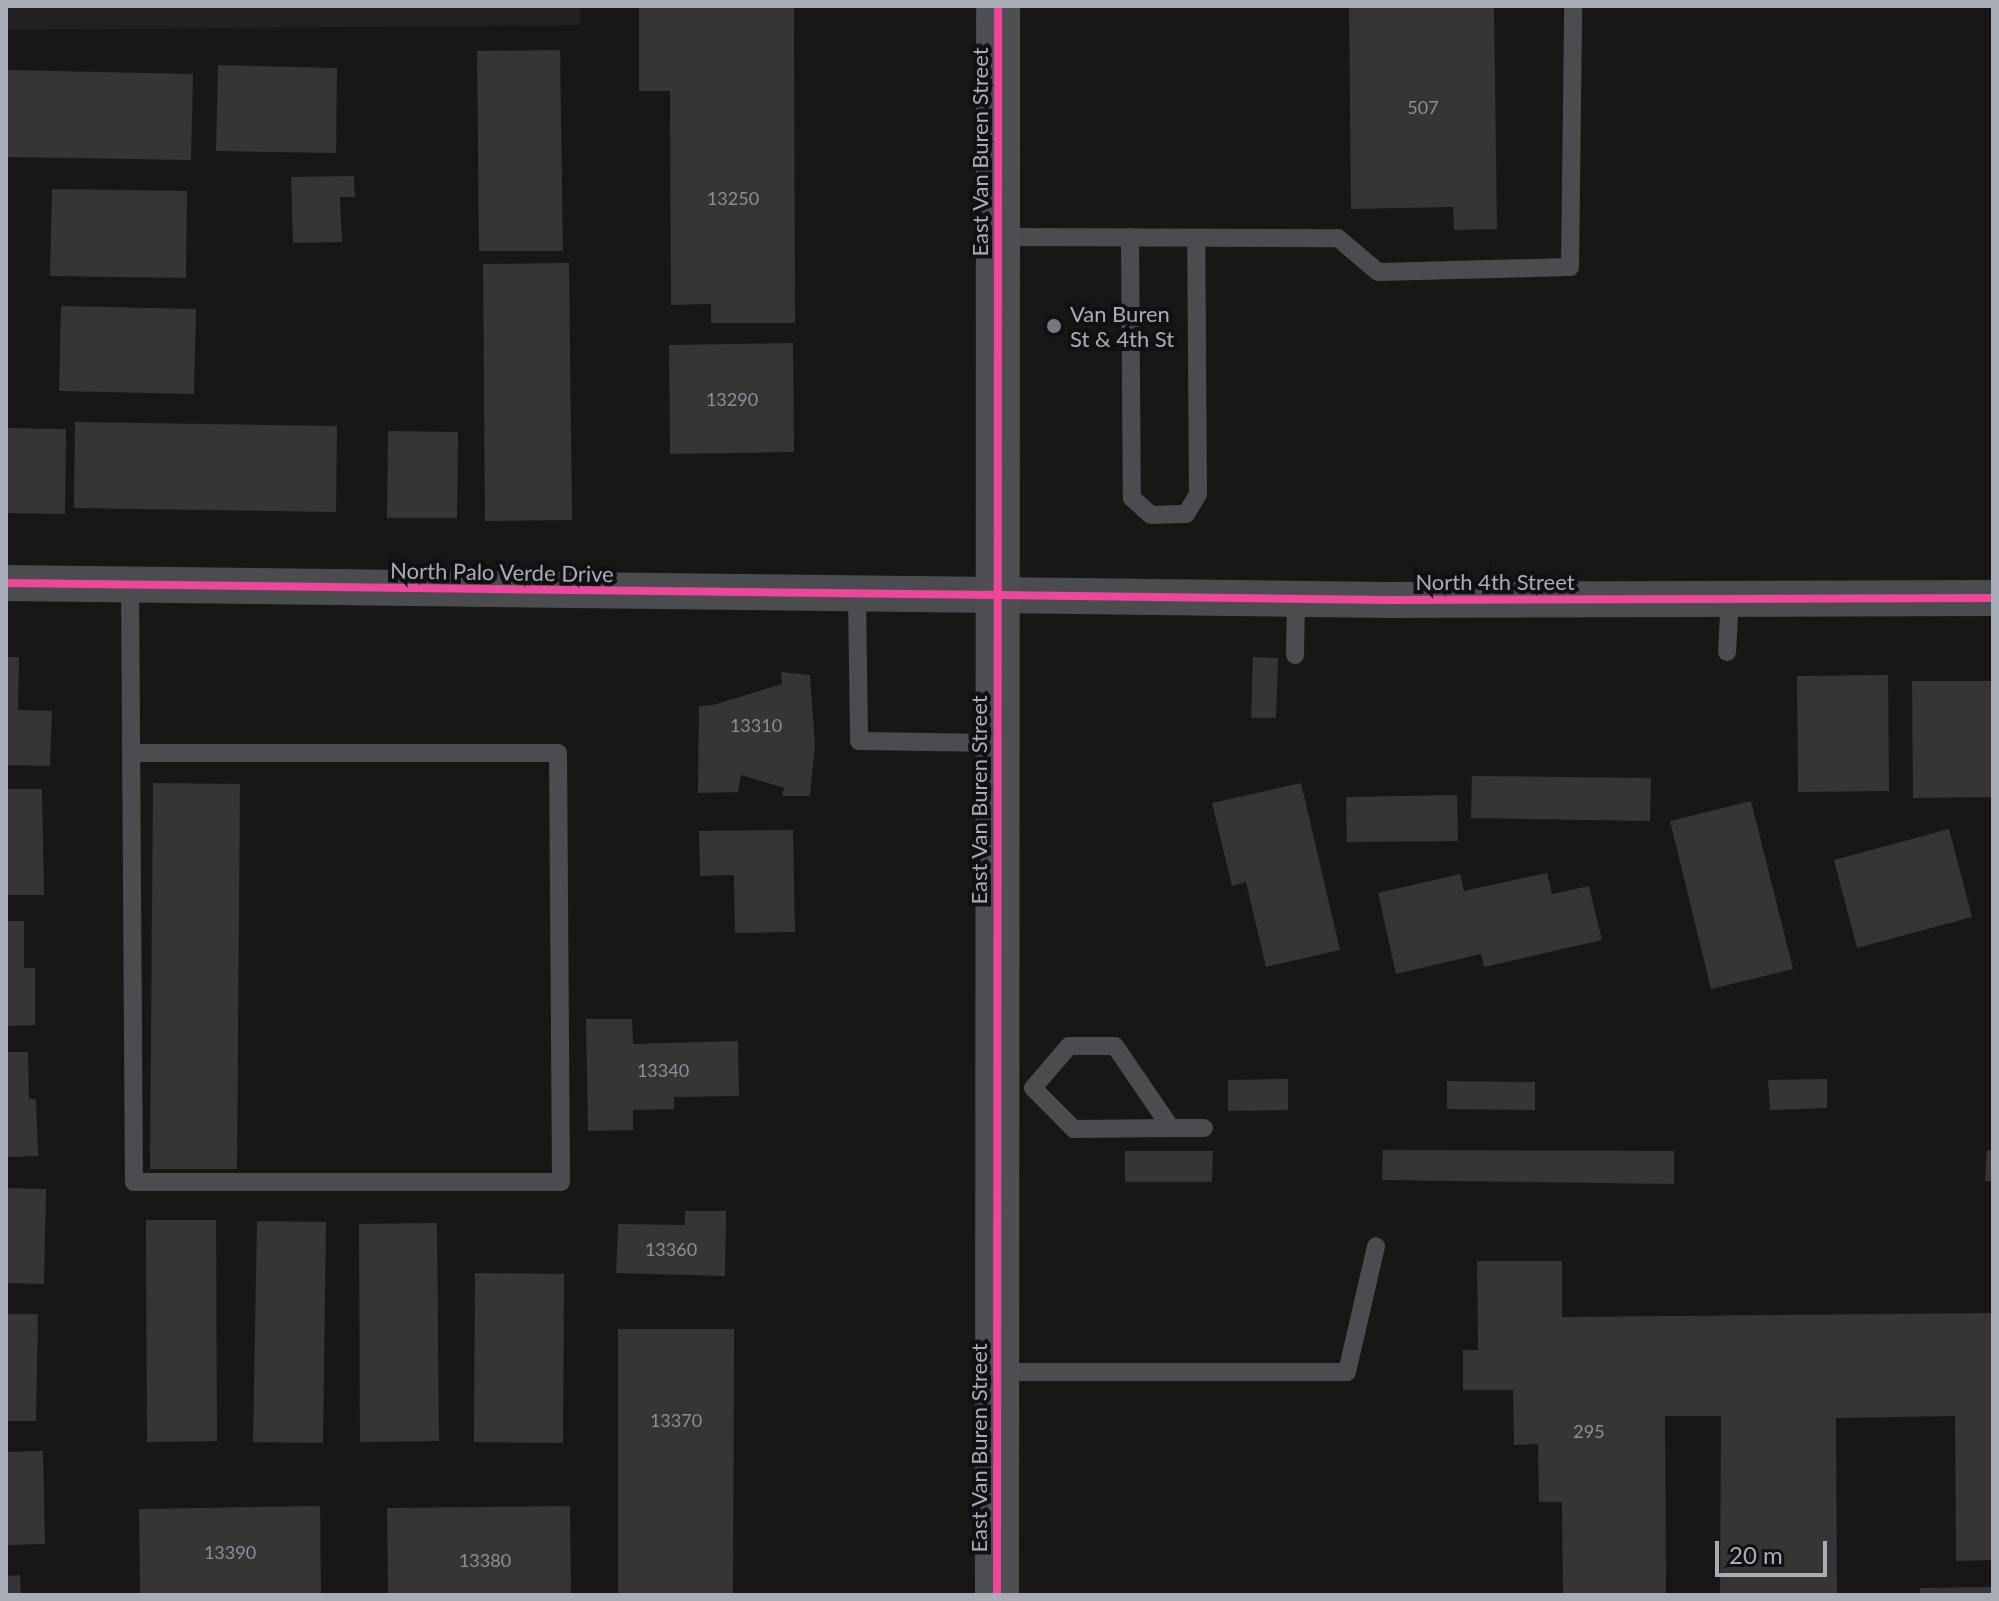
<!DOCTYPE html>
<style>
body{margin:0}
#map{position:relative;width:1999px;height:1601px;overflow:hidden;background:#171717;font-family:Lato,sans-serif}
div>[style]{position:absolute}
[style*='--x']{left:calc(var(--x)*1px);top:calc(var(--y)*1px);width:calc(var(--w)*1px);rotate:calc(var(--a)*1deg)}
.built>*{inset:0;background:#212123}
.building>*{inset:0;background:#353536}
.lane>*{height:18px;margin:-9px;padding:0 9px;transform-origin:9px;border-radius:9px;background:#4b4c50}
.street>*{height:36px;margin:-18px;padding:0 18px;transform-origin:18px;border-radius:18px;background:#4b4c50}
.primary>*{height:44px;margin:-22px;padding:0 22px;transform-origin:22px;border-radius:22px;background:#4d4f52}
.cycleway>*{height:8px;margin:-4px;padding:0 4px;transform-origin:4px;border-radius:4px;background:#ed469a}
.dots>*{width:22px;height:22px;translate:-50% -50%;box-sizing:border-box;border:4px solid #111113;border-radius:50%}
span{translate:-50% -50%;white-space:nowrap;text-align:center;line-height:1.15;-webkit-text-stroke:8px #111113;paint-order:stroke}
.number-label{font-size:18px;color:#8b8f98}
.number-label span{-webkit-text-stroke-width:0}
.street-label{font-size:22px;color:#a8adb8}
.poi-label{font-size:22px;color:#a8adb8}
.left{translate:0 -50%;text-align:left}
.frame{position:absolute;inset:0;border:8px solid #a8adb8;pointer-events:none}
.scale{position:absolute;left:1715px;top:1541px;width:112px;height:36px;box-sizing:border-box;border:4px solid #a8adb8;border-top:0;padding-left:10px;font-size:24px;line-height:28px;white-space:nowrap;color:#a8adb8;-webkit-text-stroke:6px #111113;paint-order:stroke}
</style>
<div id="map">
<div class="built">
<div style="clip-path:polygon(6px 6px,580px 6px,580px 25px,6px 30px)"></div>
</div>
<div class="building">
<div style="clip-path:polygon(639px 6px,794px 6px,795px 323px,711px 323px,711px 304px,671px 305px,670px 91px,639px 91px)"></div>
<div style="clip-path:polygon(1349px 6px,1494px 6px,1497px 229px,1454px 230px,1453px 207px,1351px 209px)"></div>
<div style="clip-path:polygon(560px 50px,563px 251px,479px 251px,477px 51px)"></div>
<div style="clip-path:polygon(218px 65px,337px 68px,336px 153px,216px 151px)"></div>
<div style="clip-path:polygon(6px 70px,193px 74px,191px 160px,6px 157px)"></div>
<div style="clip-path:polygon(354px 176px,355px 197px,340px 197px,342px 242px,293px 243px,291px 177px)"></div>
<div style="clip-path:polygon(52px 189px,187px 191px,186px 278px,50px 276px)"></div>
<div style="clip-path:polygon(569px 263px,572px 520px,485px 521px,483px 264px)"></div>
<div style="clip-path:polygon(61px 306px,196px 309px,194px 394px,59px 391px)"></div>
<div style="clip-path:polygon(793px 343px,794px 452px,670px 454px,669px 345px)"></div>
<div style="clip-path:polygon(75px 422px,337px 426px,336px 512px,74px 508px)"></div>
<div style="clip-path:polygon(6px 428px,66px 429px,65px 514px,6px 513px)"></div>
<div style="clip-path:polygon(388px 431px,458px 432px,457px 518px,387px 518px)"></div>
<div style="clip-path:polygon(6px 657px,19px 657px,18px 710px,52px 711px,50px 766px,6px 765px)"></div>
<div style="clip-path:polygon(1253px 657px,1278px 658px,1276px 718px,1251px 718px)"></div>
<div style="clip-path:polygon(781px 672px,810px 675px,815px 745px,810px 796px,782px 796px,784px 788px,741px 775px,738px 792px,698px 793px,699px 706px,713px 705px,782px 684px)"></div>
<div style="clip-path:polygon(1888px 675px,1889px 791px,1798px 792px,1797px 676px)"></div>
<div style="clip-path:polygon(1912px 681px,1993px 681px,1993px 797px,1913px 798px)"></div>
<div style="clip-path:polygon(1472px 776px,1651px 778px,1650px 821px,1471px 818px)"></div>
<div style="clip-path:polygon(153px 783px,240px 784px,237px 1169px,150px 1169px)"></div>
<div style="clip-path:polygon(1301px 783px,1340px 950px,1266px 967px,1246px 882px,1232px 886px,1212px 803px)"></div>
<div style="clip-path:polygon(6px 789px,42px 789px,44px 895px,6px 895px)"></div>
<div style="clip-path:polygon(1457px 795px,1458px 841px,1347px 842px,1346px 797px)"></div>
<div style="clip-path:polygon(1751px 801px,1793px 969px,1711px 989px,1670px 821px)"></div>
<div style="clip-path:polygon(1949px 829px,1972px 917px,1857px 948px,1834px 860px)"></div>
<div style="clip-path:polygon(793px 830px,795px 932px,735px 933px,734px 875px,700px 876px,699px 831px)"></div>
<div style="clip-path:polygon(1547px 873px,1552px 894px,1589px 886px,1602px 940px,1484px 967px,1481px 954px,1396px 974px,1378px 893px,1460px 874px,1464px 891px)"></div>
<div style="clip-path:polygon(6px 921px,24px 921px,24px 968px,35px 968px,35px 1025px,6px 1026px)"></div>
<div style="clip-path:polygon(586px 1019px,632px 1019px,633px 1044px,738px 1041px,739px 1096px,674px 1097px,674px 1109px,633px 1110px,633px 1130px,588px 1131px)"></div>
<div style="clip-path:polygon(6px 1052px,28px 1052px,29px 1099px,36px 1099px,38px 1156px,6px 1157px)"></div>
<div style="clip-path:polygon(1288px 1079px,1288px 1110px,1228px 1111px,1228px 1080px)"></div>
<div style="clip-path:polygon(1827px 1079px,1827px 1108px,1770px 1110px,1768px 1080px)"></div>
<div style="clip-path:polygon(1447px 1081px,1535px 1082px,1535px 1110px,1447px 1109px)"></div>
<div style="clip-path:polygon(1383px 1150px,1674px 1151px,1674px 1184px,1382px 1180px)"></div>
<div style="clip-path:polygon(1987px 1150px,1993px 1150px,1993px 1181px,1985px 1181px)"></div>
<div style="clip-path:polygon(1125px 1151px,1213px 1151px,1212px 1182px,1125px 1182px)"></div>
<div style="clip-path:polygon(6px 1188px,46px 1189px,44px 1284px,6px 1283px)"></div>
<div style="clip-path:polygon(685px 1211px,726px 1211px,725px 1276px,616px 1273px,618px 1224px,685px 1225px)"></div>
<div style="clip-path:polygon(146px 1220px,216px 1220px,217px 1441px,147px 1442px)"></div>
<div style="clip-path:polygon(257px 1221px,326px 1222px,323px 1443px,253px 1442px)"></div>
<div style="clip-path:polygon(437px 1223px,439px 1441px,360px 1442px,359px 1224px)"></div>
<div style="clip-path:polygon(1477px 1261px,1562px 1261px,1562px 1317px,1993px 1313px,1993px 1560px,1956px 1561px,1955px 1416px,1836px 1418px,1837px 1595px,1720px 1595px,1721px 1416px,1665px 1416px,1666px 1595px,1563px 1595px,1562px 1502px,1539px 1502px,1538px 1444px,1514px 1445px,1513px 1390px,1463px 1390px,1463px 1350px,1478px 1350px)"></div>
<div style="clip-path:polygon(475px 1273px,564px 1274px,563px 1443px,474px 1442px)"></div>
<div style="clip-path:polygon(6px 1314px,38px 1314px,36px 1421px,6px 1421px)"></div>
<div style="clip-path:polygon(618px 1329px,734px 1329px,733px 1595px,618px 1595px)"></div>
<div style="clip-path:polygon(43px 1451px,45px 1544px,6px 1545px,6px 1452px)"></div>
<div style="clip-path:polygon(320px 1506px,321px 1595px,140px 1595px,139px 1509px)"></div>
<div style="clip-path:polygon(570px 1506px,571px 1595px,388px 1595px,387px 1508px)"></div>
<div style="clip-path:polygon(20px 1575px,21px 1595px,6px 1595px,6px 1576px)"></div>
<div style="clip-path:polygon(1993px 1587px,1993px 1595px,1920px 1595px,1920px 1588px)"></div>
</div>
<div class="lane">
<div style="--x:998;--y:237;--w:340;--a:0.2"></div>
<div style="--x:1338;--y:238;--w:52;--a:40.4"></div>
<div style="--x:1378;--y:272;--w:192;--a:-1.5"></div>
<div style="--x:1570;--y:267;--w:261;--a:-89.3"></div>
<div style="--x:1130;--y:237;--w:261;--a:89.6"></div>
<div style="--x:1132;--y:498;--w:25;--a:42"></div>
<div style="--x:1151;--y:515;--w:35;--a:-2"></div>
<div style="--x:1186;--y:514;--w:23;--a:-59"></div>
<div style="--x:1198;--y:494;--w:256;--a:-90.4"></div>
<div style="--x:130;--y:585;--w:597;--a:89.62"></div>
<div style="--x:134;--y:1182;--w:427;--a:0"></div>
<div style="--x:561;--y:1182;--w:429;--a:-90.4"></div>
<div style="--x:558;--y:753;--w:426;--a:180"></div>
<div style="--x:857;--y:594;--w:147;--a:89.2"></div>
<div style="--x:859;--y:741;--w:138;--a:0.8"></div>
<div style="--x:1727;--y:652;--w:53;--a:-86.8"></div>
<div style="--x:1295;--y:655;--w:57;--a:-89"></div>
<div style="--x:1171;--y:1128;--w:99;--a:-124.3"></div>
<div style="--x:1115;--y:1046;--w:46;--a:180"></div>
<div style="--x:1069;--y:1046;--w:55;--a:130.6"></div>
<div style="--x:1033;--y:1088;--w:58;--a:45"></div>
<div style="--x:1074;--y:1129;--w:97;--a:-0.6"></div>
<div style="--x:1171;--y:1128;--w:33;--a:0"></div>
<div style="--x:997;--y:1372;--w:350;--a:0"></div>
<div style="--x:1347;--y:1372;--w:129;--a:-77"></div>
</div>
<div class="street">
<div style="--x:6;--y:583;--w:1383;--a:0.7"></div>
<div style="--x:1389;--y:600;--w:604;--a:-0.19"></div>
</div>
<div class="primary">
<div style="--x:997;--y:1595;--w:1589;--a:-89.96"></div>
</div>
<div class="cycleway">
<div style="--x:6;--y:583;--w:1383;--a:0.7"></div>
<div style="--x:1389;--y:600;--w:604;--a:-0.19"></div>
<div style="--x:997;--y:1595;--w:1589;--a:-89.96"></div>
</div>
<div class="dots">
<div style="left:1054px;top:326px;background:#757880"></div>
</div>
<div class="number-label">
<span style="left:1423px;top:107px">507</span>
<span style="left:733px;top:198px">13250</span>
<span style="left:732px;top:399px">13290</span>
<span style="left:756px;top:725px">13310</span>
<span style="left:663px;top:1070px">13340</span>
<span style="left:671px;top:1249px">13360</span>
<span style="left:676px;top:1420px">13370</span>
<span style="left:1589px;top:1431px">295</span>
<span style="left:230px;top:1552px">13390</span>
<span style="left:485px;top:1560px">13380</span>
</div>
<div class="street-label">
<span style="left:980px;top:152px;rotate:-90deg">East Van Buren Street</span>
<span style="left:502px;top:572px;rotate:1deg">North Palo Verde Drive</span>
<span style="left:1495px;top:582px">North 4th Street</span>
<span style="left:979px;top:800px;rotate:-90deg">East Van Buren Street</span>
<span style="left:979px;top:1448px;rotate:-90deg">East Van Buren Street</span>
</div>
<div class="poi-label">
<span class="left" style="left:1070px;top:326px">Van Buren<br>St &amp; 4th St</span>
</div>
<div class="frame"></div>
<div class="scale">20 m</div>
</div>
